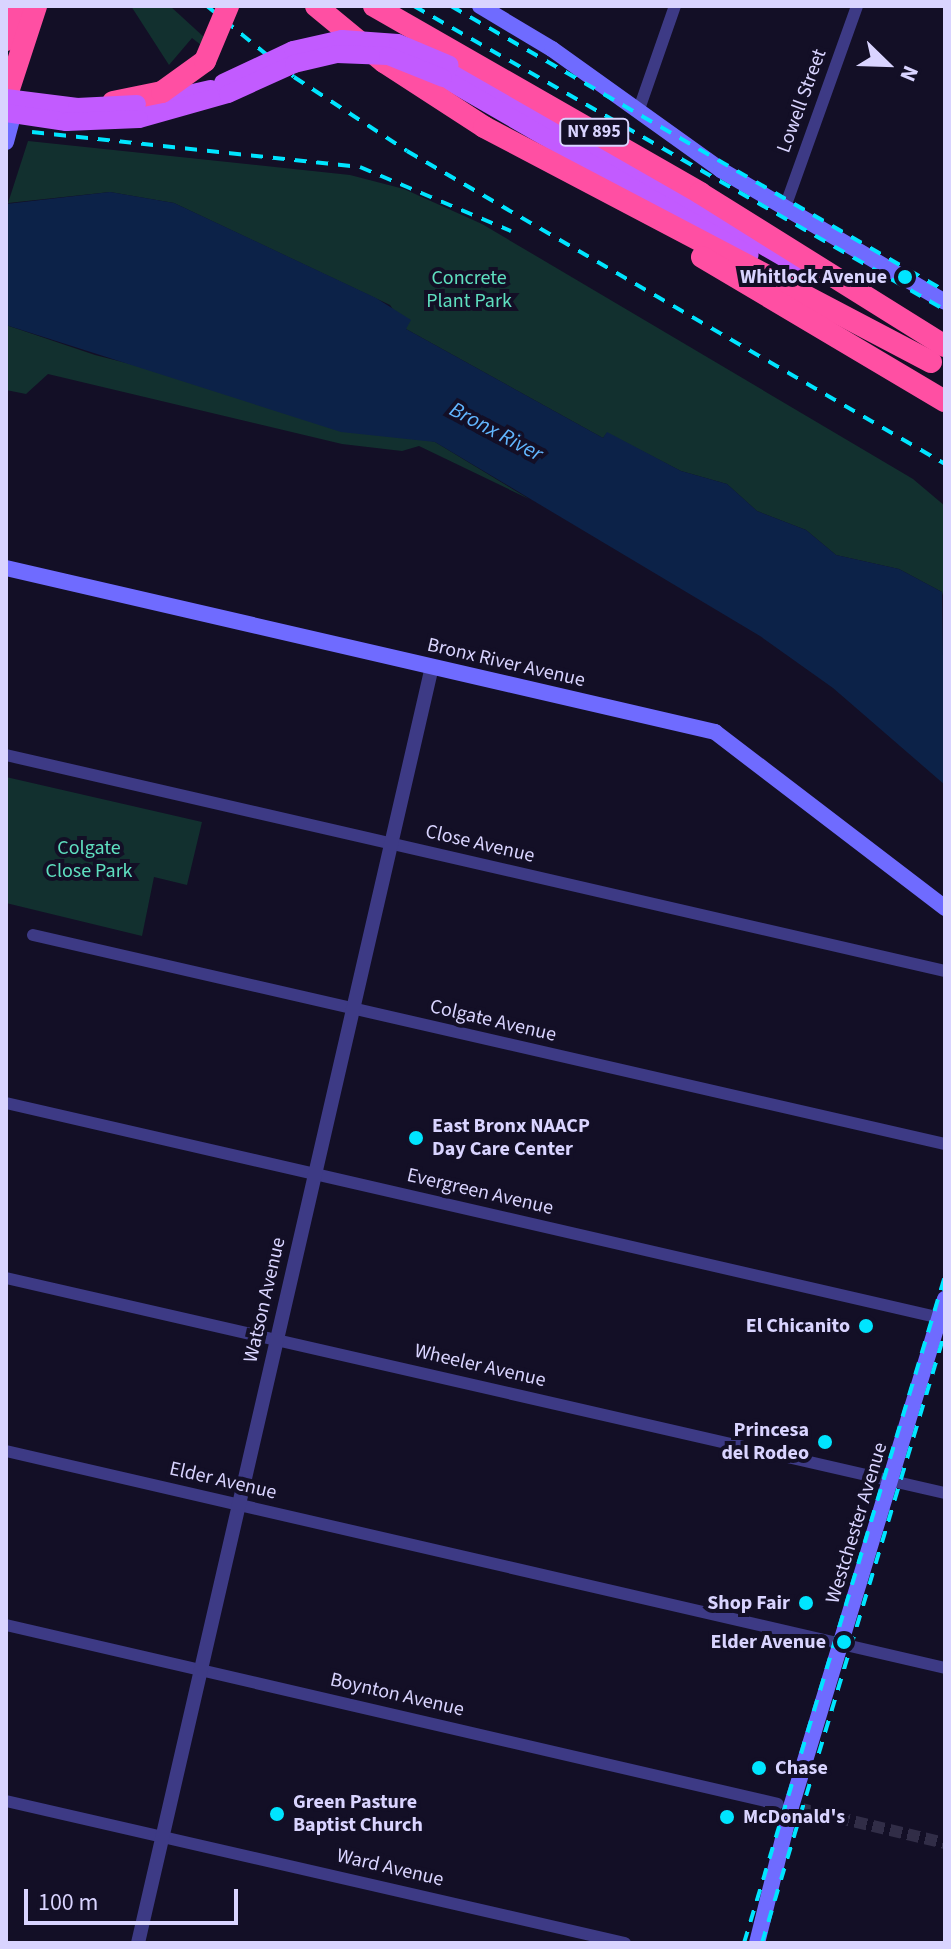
<!DOCTYPE html>
<style>
body{margin:0}
#map{position:relative;width:951px;height:1949px;overflow:hidden;background:#130f26;font-family:"Source Sans 3",sans-serif}
div>[style]{position:absolute}
[style*='--x']{left:calc(var(--x)*1px);top:calc(var(--y)*1px);width:calc(var(--w)*1px);rotate:calc(var(--a)*1deg)}
.green>*{inset:0;background:#12302f}
.water>*{inset:0;background:#0c2248}
.minor-tunnel>*{height:12px;margin-top:-6px;transform-origin:0;background:repeating-linear-gradient(90deg,#312d47 0 12px,transparent 0 18px)}
.minor>*{height:12px;margin:-6px;padding:0 6px;transform-origin:6px;border-radius:6px;background:#3d3a85}
.tertiary>*{height:14px;margin:-7px;padding:0 7px;transform-origin:7px;border-radius:7px;background:#3d3a85}
.secondary>*{height:16px;margin:-8px;padding:0 8px;transform-origin:8px;border-radius:8px;background:#6f6bff}
.primary>*{height:18px;margin:-9px;padding:0 9px;transform-origin:9px;border-radius:9px;background:#c25bff}
.motorway>*{height:22px;margin:-11px;padding:0 11px;transform-origin:11px;border-radius:11px;background:#ff4fa3}
.rail>*{height:4px;margin-top:-2px;transform-origin:0;background:repeating-linear-gradient(90deg,#00e5ff 0 12px,transparent 0 22px)}
.primary-bridge>*{height:18px;margin:-9px;padding:0 9px;transform-origin:9px;border-radius:9px;background:#c25bff}
.motorway-bridge>*{height:22px;margin:-11px;padding:0 11px;transform-origin:11px;border-radius:11px;background:#ff4fa3}
.dots>*{width:22px;height:22px;translate:-50% -50%;box-sizing:border-box;border:4px solid #130f26;border-radius:50%}
span{translate:-50% -50%;white-space:nowrap;text-align:center;line-height:1.15;-webkit-text-stroke:8px #130f26;paint-order:stroke}
.shield-label span{padding:2px 6px;background:#130f26;border:2px solid;border-radius:6px;-webkit-text-stroke-width:0}
.shield-label{font-size:18px;color:#d9d4ff;font-weight:700}
.street-label{font-size:20px;color:#d9d4ff}
.poi-label{font-size:20px;color:#d9d4ff;font-weight:700}
.right{translate:-100% -50%;text-align:right}
.left{translate:0 -50%;text-align:left}
.park-label{font-size:20px;color:#5fe0c0}
.water-label{font-size:22px;color:#62b6ff;font-style:italic}
.frame{position:absolute;inset:0;border:8px solid #d9d4ff;pointer-events:none}
.north{position:absolute;left:847px;top:24px;width:80px;height:80px;-webkit-text-stroke:6px #130f26;paint-order:stroke;rotate:113deg;font-size:22px;font-weight:700;line-height:32px;text-align:center;color:#d9d4ff}
.north::after{content:'';display:block;margin:auto;width:28px;height:36px;background:#d9d4ff;clip-path:polygon(50% 0,100% 100%,50% 72%,0 100%)}
.scale{position:absolute;left:24px;top:1889px;width:214px;height:36px;box-sizing:border-box;border:4px solid #d9d4ff;border-top:0;padding-left:10px;font-size:24px;line-height:28px;white-space:nowrap;color:#d9d4ff;-webkit-text-stroke:6px #130f26;paint-order:stroke}
</style>
<div id="map">
<div class="green">
<div style="clip-path:polygon(131px 6px,170px 6px,205px 38px,201px 45px,192px 38px,169px 65px)"></div>
<div style="clip-path:polygon(28px 141px,350px 175px,404px 189px,482px 224px,913px 479px,945px 506px,945px 603px,942px 592px,899px 569px,836px 555px,806px 530px,757px 511px,727px 484px,681px 471px,607px 433px,603px 438px,406px 329px,390px 305px,174px 203px,110px 192px,8px 203px)"></div>
<div style="clip-path:polygon(6px 325px,95px 355px,435px 442px,529px 499px,419px 446px,402px 451px,342px 444px,48px 374px,26px 394px,6px 390px)"></div>
<div style="clip-path:polygon(6px 777px,202px 822px,187px 885px,154px 877px,142px 936px,6px 903px)"></div>
</div>
<div class="water">
<div style="clip-path:polygon(110px 192px,174px 203px,376px 298px,411px 320px,406px 329px,603px 438px,607px 432px,681px 471px,727px 484px,757px 511px,806px 530px,836px 555px,899px 569px,942px 592px,945px 785px,833px 688px,760px 636px,435px 442px,341px 432px,6px 325px,6px 204px)"></div>
</div>
<div class="minor-tunnel">
<div style="--x:785;--y:1805;--w:164;--a:13.4"></div>
</div>
<div class="minor">
<div style="--x:638;--y:112;--w:112;--a:-70.8"></div>
<div style="--x:784;--y:210;--w:217;--a:-70.3"></div>
<div style="--x:6;--y:755;--w:964;--a:12.95"></div>
<div style="--x:33;--y:935;--w:936;--a:12.91"></div>
<div style="--x:6;--y:1103;--w:964;--a:12.95"></div>
<div style="--x:6;--y:1278;--w:963;--a:12.9"></div>
<div style="--x:6;--y:1451;--w:964;--a:13.01"></div>
<div style="--x:6;--y:1625;--w:792;--a:13.05"></div>
<div style="--x:6;--y:1801;--w:635;--a:12.92"></div>
</div>
<div class="tertiary">
<div style="--x:138;--y:1943;--w:1310;--a:-77.03"></div>
</div>
<div class="secondary">
<div style="--x:480;--y:6;--w:84;--a:30.8"></div>
<div style="--x:552;--y:49;--w:208;--a:35.6"></div>
<div style="--x:721;--y:170;--w:260;--a:30.5"></div>
<div style="--x:6;--y:142;--w:42;--a:-75"></div>
<div style="--x:6;--y:568;--w:728;--a:13.02"></div>
<div style="--x:715;--y:732;--w:290;--a:37.4"></div>
<div style="--x:757;--y:1943;--w:140;--a:-76"></div>
<div style="--x:791;--y:1807;--w:531;--a:-73.14"></div>
</div>
<div class="primary">
<div style="--x:450;--y:65;--w:405;--a:30"></div>
<div style="--x:443;--y:78;--w:354;--a:30"></div>
<div style="--x:149;--y:103;--w:63;--a:-12.9"></div>
<div style="--x:139;--y:119;--w:92;--a:-15.7"></div>
</div>
<div class="motorway">
<div style="--x:316;--y:6;--w:88;--a:39.5"></div>
<div style="--x:384;--y:62;--w:119;--a:33"></div>
<div style="--x:484;--y:127;--w:505;--a:27.73"></div>
<div style="--x:374;--y:6;--w:376;--a:29.8"></div>
<div style="--x:700;--y:193;--w:289;--a:32"></div>
<div style="--x:6;--y:40;--w:35;--a:-75"></div>
<div style="--x:6;--y:98;--w:97;--a:-71.9"></div>
<div style="--x:113;--y:102;--w:50;--a:-11.5"></div>
<div style="--x:162;--y:92;--w:53;--a:-35.8"></div>
<div style="--x:702;--y:257;--w:282;--a:30.7"></div>
</div>
<div class="rail">
<div style="--x:207;--y:6;--w:112;--a:39.2"></div>
<div style="--x:294;--y:77;--w:135;--a:33.2"></div>
<div style="--x:407;--y:151;--w:622;--a:30.19"></div>
<div style="--x:414;--y:6;--w:612;--a:29.79"></div>
<div style="--x:451;--y:6;--w:570;--a:29.98"></div>
<div style="--x:32;--y:132;--w:330;--a:6.1"></div>
<div style="--x:360;--y:167;--w:164;--a:23"></div>
<div style="--x:744;--y:1943;--w:697;--a:-73.23"></div>
<div style="--x:762;--y:1943;--w:638;--a:-73.33"></div>
</div>
<div class="primary-bridge">
<div style="--x:223;--y:83;--w:77;--a:-25.2"></div>
<div style="--x:293;--y:50;--w:50;--a:-12.7"></div>
<div style="--x:342;--y:39;--w:56;--a:4.1"></div>
<div style="--x:398;--y:43;--w:56;--a:22.9"></div>
<div style="--x:228;--y:94;--w:72;--a:-24.4"></div>
<div style="--x:294;--y:64;--w:44;--a:-13.1"></div>
<div style="--x:337;--y:54;--w:51;--a:2.2"></div>
<div style="--x:388;--y:56;--w:59;--a:21.8"></div>
<div style="--x:6;--y:98;--w:72;--a:7.2"></div>
<div style="--x:77;--y:107;--w:60;--a:-2.9"></div>
<div style="--x:6;--y:113;--w:61;--a:8.5"></div>
<div style="--x:66;--y:122;--w:73;--a:-2.4"></div>
</div>
<div class="motorway-bridge">
<div style="--x:205;--y:61;--w:60;--a:-67.3"></div>
</div>
<div class="dots">
<div style="left:905px;top:277px;background:#00e5ff"></div>
<div style="left:416px;top:1138px;background:#00e5ff"></div>
<div style="left:866px;top:1326px;background:#00e5ff"></div>
<div style="left:825px;top:1442px;background:#00e5ff"></div>
<div style="left:806px;top:1603px;background:#00e5ff"></div>
<div style="left:844px;top:1642px;background:#00e5ff"></div>
<div style="left:759px;top:1768px;background:#00e5ff"></div>
<div style="left:277px;top:1814px;background:#00e5ff"></div>
<div style="left:727px;top:1817px;background:#00e5ff"></div>
</div>
<div class="shield-label">
<span style="left:594px;top:132px">NY 895</span>
</div>
<div class="street-label">
<span style="left:802px;top:101px;rotate:-70deg">Lowell Street</span>
<span style="left:506px;top:663px;rotate:13deg">Bronx River Avenue</span>
<span style="left:480px;top:844px;rotate:13deg">Close Avenue</span>
<span style="left:493px;top:1021px;rotate:13deg">Colgate Avenue</span>
<span style="left:480px;top:1192px;rotate:13deg">Evergreen Avenue</span>
<span style="left:265px;top:1300px;rotate:-77deg">Watson Avenue</span>
<span style="left:480px;top:1366px;rotate:13deg">Wheeler Avenue</span>
<span style="left:223px;top:1481px;rotate:13deg">Elder Avenue</span>
<span style="left:857px;top:1523px;rotate:-73deg">Westchester Avenue</span>
<span style="left:397px;top:1695px;rotate:13deg">Boynton Avenue</span>
<span style="left:390px;top:1868px;rotate:13deg">Ward Avenue</span>
</div>
<div class="poi-label">
<span class="right" style="left:887px;top:277px">Whitlock Avenue</span>
<span class="left" style="left:432px;top:1138px">East Bronx NAACP<br>Day Care Center</span>
<span class="right" style="left:850px;top:1326px">El Chicanito</span>
<span class="right" style="left:809px;top:1442px">Princesa<br>del Rodeo</span>
<span class="right" style="left:790px;top:1603px">Shop Fair</span>
<span class="right" style="left:826px;top:1642px">Elder Avenue</span>
<span class="left" style="left:775px;top:1768px">Chase</span>
<span class="left" style="left:293px;top:1814px">Green Pasture<br>Baptist Church</span>
<span class="left" style="left:743px;top:1817px">McDonald's</span>
</div>
<div class="park-label">
<span style="left:469px;top:290px">Concrete<br>Plant Park</span>
<span style="left:89px;top:860px">Colgate<br>Close Park</span>
</div>
<div class="water-label">
<span style="left:496px;top:432px;rotate:28deg">Bronx River</span>
</div>
<div class="frame"></div>
<div class="north">N</div>
<div class="scale">100 m</div>
</div>
